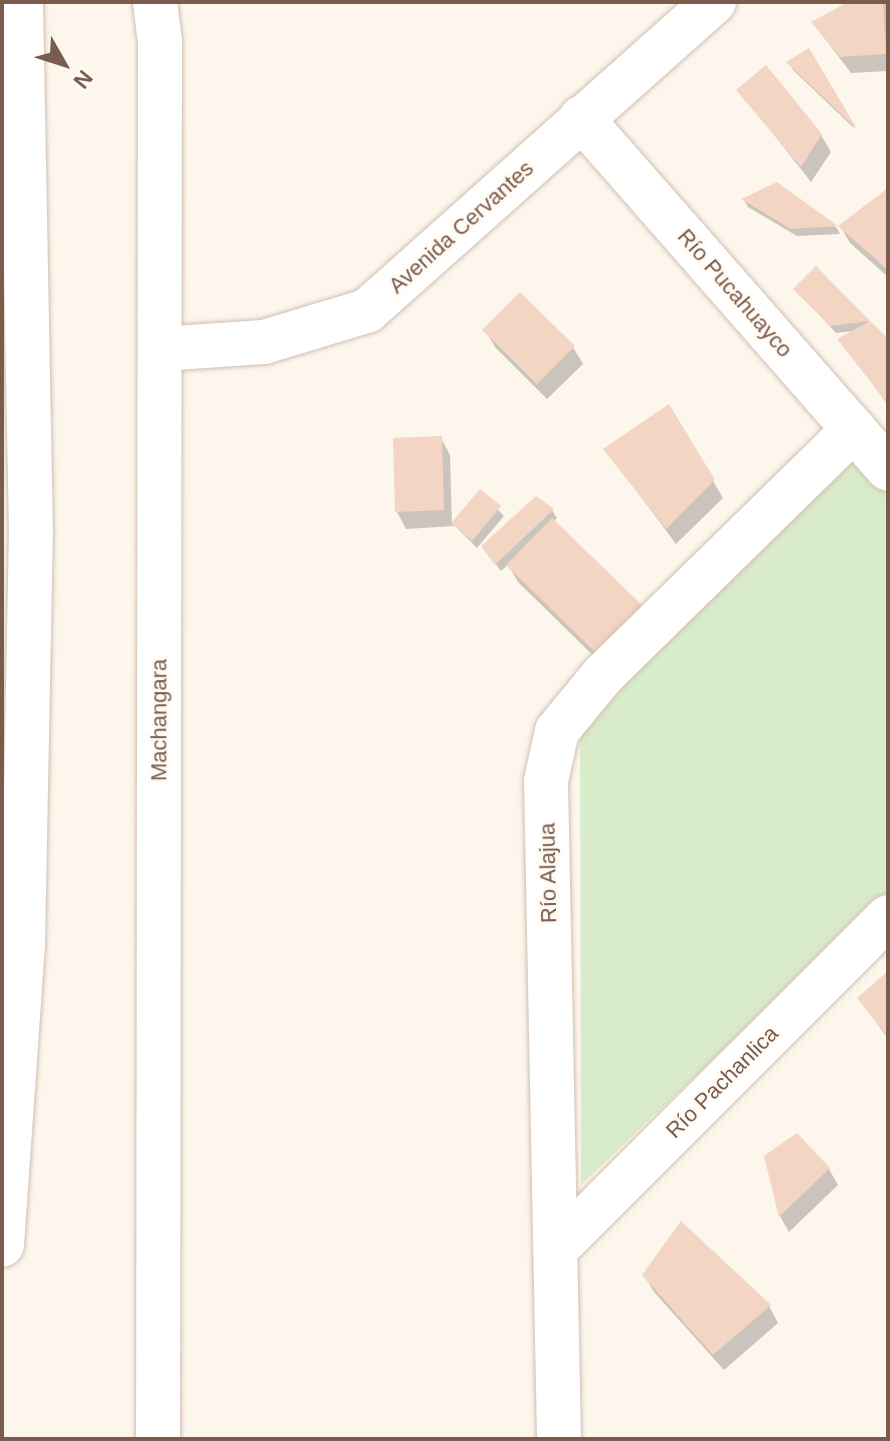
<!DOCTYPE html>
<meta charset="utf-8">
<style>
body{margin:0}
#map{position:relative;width:890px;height:1441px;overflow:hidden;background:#fdf6ec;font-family:Helvetica,sans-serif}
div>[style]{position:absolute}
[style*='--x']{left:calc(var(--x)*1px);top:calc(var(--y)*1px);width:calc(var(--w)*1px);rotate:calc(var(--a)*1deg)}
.green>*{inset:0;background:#d8ecc9}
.shadow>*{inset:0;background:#0003}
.building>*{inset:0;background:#f3d5c3}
.roads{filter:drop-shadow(0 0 2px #d1beb0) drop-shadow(0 0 2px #d1beb0)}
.minor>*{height:44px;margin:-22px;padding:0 22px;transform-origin:22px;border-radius:22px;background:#fff}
span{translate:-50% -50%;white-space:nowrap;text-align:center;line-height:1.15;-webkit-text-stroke:6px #fffaf3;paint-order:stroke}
.street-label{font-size:22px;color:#7a5c4d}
.frame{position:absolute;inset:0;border:4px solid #7a5c4d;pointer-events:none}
.north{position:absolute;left:24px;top:24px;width:80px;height:80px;-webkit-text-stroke:6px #fffaf3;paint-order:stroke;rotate:129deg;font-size:22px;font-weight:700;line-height:32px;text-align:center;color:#7a5c4d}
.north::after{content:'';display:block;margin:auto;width:28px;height:36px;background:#7a5c4d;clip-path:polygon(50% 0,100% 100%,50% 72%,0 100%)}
</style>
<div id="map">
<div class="green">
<div style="clip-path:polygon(852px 452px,888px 493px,888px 892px,581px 1185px,580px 732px)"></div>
</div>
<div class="shadow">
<div style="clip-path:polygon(852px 2px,888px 2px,888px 71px,851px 73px,813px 23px)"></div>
<div style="clip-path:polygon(808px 51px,855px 129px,793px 70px,789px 63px)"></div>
<div style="clip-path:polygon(739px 90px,821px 135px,831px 152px,811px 182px)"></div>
<div style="clip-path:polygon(777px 184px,837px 228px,840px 234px,797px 236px,748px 207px,744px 200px)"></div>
<div style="clip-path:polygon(888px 191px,888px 277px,850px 243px,841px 227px)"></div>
<div style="clip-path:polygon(816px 269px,888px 341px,888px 405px,840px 340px,855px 331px,836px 333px,796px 289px)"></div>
<div style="clip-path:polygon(485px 330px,573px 347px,583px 364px,547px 399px,495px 347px)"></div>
<div style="clip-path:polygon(669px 407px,723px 498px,676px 544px,606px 450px)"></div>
<div style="clip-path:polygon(441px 438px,450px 455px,452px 525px,480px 492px,504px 516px,477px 548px,455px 526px,406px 529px,397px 512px)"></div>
<div style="clip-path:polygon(552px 510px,557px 518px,553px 522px,607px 669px,518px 582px,508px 565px,501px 571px,488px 554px)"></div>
<div style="clip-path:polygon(888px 973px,888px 1039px,859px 998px)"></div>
<div style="clip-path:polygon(766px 1157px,829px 1169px,838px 1185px,789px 1232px,780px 1216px)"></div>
<div style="clip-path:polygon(644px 1275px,769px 1306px,778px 1323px,724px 1370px,654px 1292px)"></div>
</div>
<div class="building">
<div style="clip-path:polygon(848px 2px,883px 2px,886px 54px,840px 57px,811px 22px)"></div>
<div style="clip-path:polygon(809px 48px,856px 127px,856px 128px,786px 62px)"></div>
<div style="clip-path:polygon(766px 65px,822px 134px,801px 167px,736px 90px)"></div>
<div style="clip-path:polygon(777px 182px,838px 226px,791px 229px,741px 199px)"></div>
<div style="clip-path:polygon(888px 188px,888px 270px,838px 226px)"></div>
<div style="clip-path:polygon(816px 266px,870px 321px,830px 326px,793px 289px)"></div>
<div style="clip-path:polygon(520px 292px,575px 346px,537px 384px,482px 330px)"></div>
<div style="clip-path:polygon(870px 321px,888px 338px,888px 404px,837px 339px)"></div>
<div style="clip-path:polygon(669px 404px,715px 480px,666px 529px,603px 449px)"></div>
<div style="clip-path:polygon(442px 436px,444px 510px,395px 512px,393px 438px)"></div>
<div style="clip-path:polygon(480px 489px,501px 506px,472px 541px,451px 523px)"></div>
<div style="clip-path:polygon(536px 496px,554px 509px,495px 565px,481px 546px)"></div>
<div style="clip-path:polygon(552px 518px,643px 606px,597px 654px,506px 565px)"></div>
<div style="clip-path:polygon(888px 971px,888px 1037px,857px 998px)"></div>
<div style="clip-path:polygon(797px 1133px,830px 1168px,779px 1217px,764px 1156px)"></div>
<div style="clip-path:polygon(681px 1221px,771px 1305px,713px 1355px,642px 1275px)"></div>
</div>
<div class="roads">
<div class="minor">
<div style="--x:155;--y:2;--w:39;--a:83"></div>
<div style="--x:160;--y:41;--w:1398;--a:90.08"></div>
<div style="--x:581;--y:118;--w:466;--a:48.8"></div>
<div style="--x:160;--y:349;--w:104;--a:-3.9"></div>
<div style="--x:264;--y:342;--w:108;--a:-16.8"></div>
<div style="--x:367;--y:311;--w:465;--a:-41.7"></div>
<div style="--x:2;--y:1245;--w:301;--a:-86"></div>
<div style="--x:23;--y:945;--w:411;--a:-88.9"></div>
<div style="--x:31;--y:534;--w:532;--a:-91.08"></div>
<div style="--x:557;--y:1248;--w:468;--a:-45"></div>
<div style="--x:559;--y:1439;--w:658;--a:-91.13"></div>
<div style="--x:546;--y:781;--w:51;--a:-77.6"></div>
<div style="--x:557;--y:731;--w:72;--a:-50.6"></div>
<div style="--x:603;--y:675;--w:351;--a:-44.4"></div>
</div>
</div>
<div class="street-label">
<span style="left:461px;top:227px;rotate:-42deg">Avenida Cervantes</span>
<span style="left:735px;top:293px;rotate:49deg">Río Pucahuayco</span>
<span style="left:159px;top:720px;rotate:-90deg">Machangara</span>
<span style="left:548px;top:873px;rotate:-91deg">Río Alajua</span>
<span style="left:722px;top:1082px;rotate:-45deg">Río Pachanlica</span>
</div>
<div class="frame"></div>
<div class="north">N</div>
</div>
